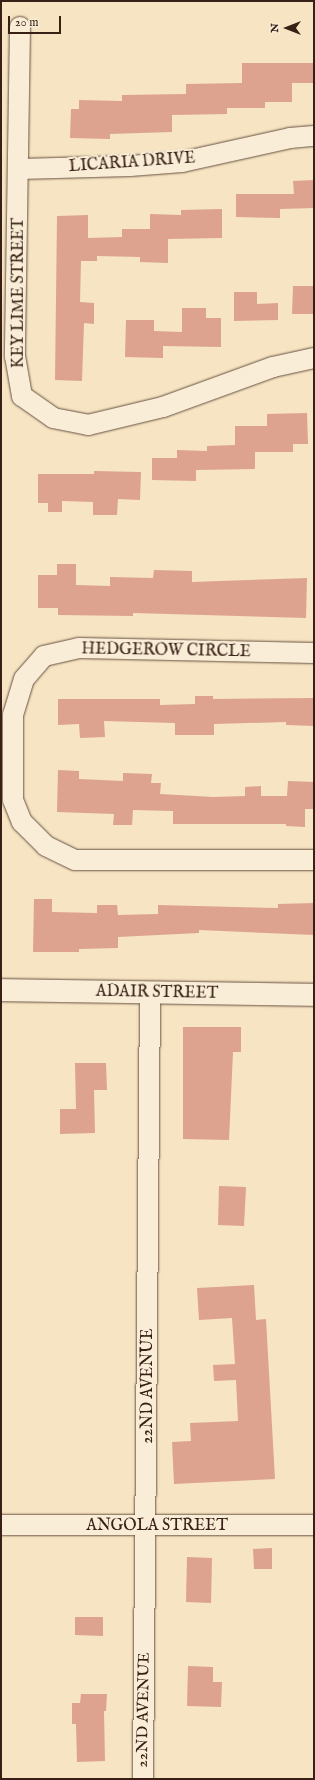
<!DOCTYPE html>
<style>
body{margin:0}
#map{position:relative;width:315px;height:1780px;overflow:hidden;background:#f6e4c2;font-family:"IM FELL English",serif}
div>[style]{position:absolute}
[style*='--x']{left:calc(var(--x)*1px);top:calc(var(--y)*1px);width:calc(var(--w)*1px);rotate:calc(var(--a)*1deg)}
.building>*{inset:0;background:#dea38e}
.roads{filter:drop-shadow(0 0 1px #685141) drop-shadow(0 0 1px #685141)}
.street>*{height:20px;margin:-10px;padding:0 10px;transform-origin:10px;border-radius:10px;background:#f9edd7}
.secondary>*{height:22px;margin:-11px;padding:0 11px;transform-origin:11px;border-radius:11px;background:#f9edd7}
span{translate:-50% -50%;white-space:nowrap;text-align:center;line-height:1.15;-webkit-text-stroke:4px #f9edd7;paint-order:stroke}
.street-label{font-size:16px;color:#382016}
.frame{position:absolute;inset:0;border:2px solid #382016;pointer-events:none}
.north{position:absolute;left:267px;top:8px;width:40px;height:40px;-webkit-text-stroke:3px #f9edd7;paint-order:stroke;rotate:270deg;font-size:11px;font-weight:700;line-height:16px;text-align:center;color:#382016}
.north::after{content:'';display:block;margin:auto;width:14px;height:18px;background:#382016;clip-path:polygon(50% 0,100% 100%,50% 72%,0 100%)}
.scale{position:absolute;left:8px;top:16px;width:53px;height:18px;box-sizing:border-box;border:2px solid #382016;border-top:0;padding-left:5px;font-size:12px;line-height:14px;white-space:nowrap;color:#382016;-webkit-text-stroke:3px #f9edd7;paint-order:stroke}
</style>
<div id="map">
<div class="building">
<div style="clip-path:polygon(242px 63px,314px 63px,314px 83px,292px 83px,292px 102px,265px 102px,265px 108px,227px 108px,227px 114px,172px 115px,172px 132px,110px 134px,110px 139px,70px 138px,71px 109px,79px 109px,79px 100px,122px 101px,122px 95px,186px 94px,186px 84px,242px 83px)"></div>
<div style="clip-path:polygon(314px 180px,314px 208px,280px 209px,280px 218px,236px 217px,236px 194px,294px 194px,293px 181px)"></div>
<div style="clip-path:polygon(222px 209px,222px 238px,168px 239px,168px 263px,140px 262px,140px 257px,97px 256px,97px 261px,81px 261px,80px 302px,94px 303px,94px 324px,84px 323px,82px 381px,55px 380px,57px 216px,88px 215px,88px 238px,122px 237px,122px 229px,150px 229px,150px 214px,181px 215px,181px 210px)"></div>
<div style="clip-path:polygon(293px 286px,314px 286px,314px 314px,292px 314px)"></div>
<div style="clip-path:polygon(234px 292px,257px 292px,257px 304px,278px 303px,278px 320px,234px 321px)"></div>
<div style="clip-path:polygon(182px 308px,206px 308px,206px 318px,221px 318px,221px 347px,163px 346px,163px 358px,125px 357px,126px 320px,154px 320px,154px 331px,182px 332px)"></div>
<div style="clip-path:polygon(307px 413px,308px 444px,293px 444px,293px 452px,255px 452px,255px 469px,196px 470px,196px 481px,152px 480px,152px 458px,177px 458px,177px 450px,207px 451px,207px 446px,235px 445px,235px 426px,267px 426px,267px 414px)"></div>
<div style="clip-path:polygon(94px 471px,141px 472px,140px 500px,118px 499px,117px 515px,93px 515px,93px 502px,62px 501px,62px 512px,48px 512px,48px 503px,38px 503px,38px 474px,94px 474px)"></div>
<div style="clip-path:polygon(57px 564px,76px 564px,76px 585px,110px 586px,110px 577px,153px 578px,154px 570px,192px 571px,192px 582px,307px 578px,306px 618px,133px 613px,133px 616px,58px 615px,58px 608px,38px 608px,38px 575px,57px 575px)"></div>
<div style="clip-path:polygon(195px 696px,213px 696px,213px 699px,314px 698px,314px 726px,286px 725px,286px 722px,214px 724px,214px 735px,175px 735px,175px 723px,104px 721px,105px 737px,80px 738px,79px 724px,58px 725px,58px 699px,160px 699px,160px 705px,195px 704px)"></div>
<div style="clip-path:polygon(58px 770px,79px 771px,79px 779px,123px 781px,123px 773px,152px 774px,151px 783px,161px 783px,160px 794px,213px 797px,245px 796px,245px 787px,261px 786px,261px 796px,287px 796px,288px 781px,314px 782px,314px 809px,305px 809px,305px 827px,286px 826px,286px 824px,173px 824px,173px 811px,133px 810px,132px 825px,113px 825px,114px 814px,57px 812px)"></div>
<div style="clip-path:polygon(34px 899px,52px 899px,52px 912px,97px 913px,97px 905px,117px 905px,118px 915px,158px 914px,158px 905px,278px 908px,278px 904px,314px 903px,314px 935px,199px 930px,199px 933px,118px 937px,118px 948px,79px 949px,79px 952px,33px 952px)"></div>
<div style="clip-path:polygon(183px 1027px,241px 1027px,241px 1052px,233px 1052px,229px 1140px,183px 1139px)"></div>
<div style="clip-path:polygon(75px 1063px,106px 1063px,107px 1090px,94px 1090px,95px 1133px,60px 1134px,60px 1109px,76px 1109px)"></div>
<div style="clip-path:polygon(219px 1186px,246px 1187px,244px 1226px,218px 1225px)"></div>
<div style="clip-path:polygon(254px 1285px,256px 1320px,266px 1319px,275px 1479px,174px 1484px,172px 1442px,191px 1441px,190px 1423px,238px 1421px,236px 1380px,214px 1381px,213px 1365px,235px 1364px,232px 1318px,199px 1320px,197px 1288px)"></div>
<div style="clip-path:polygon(272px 1548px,272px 1569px,254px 1569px,253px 1549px)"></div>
<div style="clip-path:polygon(187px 1557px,212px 1558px,211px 1603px,186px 1602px)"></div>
<div style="clip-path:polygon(75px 1617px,103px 1617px,103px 1636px,75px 1635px)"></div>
<div style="clip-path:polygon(188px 1666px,213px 1667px,213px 1682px,222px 1682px,221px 1707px,187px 1706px)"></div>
<div style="clip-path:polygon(81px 1694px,107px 1694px,106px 1711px,104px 1711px,105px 1761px,77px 1762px,76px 1724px,72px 1724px,72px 1703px,80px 1703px)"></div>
</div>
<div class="roads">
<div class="street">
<div style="--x:20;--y:27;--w:329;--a:90.9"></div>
<div style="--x:15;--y:356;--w:41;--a:80.1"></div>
<div style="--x:22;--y:396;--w:38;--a:35"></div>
<div style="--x:53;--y:418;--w:36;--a:11"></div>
<div style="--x:88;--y:425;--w:77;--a:-13.5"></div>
<div style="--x:163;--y:407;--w:117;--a:-20"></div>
<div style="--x:273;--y:367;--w:42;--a:-12.4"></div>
<div style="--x:20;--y:169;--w:110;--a:-1.6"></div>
<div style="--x:130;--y:166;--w:52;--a:-4.4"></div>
<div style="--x:182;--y:162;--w:111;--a:-12.5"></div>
<div style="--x:290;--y:138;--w:24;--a:-5"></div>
<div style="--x:314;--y:653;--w:235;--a:-178.8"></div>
<div style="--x:79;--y:648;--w:36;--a:167"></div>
<div style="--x:44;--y:656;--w:30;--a:131"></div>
<div style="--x:24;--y:679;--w:37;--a:107"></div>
<div style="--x:13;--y:714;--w:86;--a:90"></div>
<div style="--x:13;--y:800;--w:24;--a:68"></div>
<div style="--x:22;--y:822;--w:34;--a:45"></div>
<div style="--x:46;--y:846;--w:32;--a:26"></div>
<div style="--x:75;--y:860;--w:239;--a:0"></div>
<div style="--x:1;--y:1525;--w:313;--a:0"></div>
<div style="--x:143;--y:1779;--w:786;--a:-89.49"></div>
</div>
<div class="secondary">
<div style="--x:1;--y:990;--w:313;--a:0.9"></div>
</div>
</div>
<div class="street-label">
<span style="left:132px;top:163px;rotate:-4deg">LICARIA DRIVE</span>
<span style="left:19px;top:293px;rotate:-90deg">KEY LIME STREET</span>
<span style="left:166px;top:651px;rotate:1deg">HEDGEROW CIRCLE</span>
<span style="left:157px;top:993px;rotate:1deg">ADAIR STREET</span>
<span style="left:148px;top:1386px;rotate:-90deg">22ND AVENUE</span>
<span style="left:157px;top:1526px">ANGOLA STREET</span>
<span style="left:144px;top:1710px;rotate:-89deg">22ND AVENUE</span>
</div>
<div class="frame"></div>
<div class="north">N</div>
<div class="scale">20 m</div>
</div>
